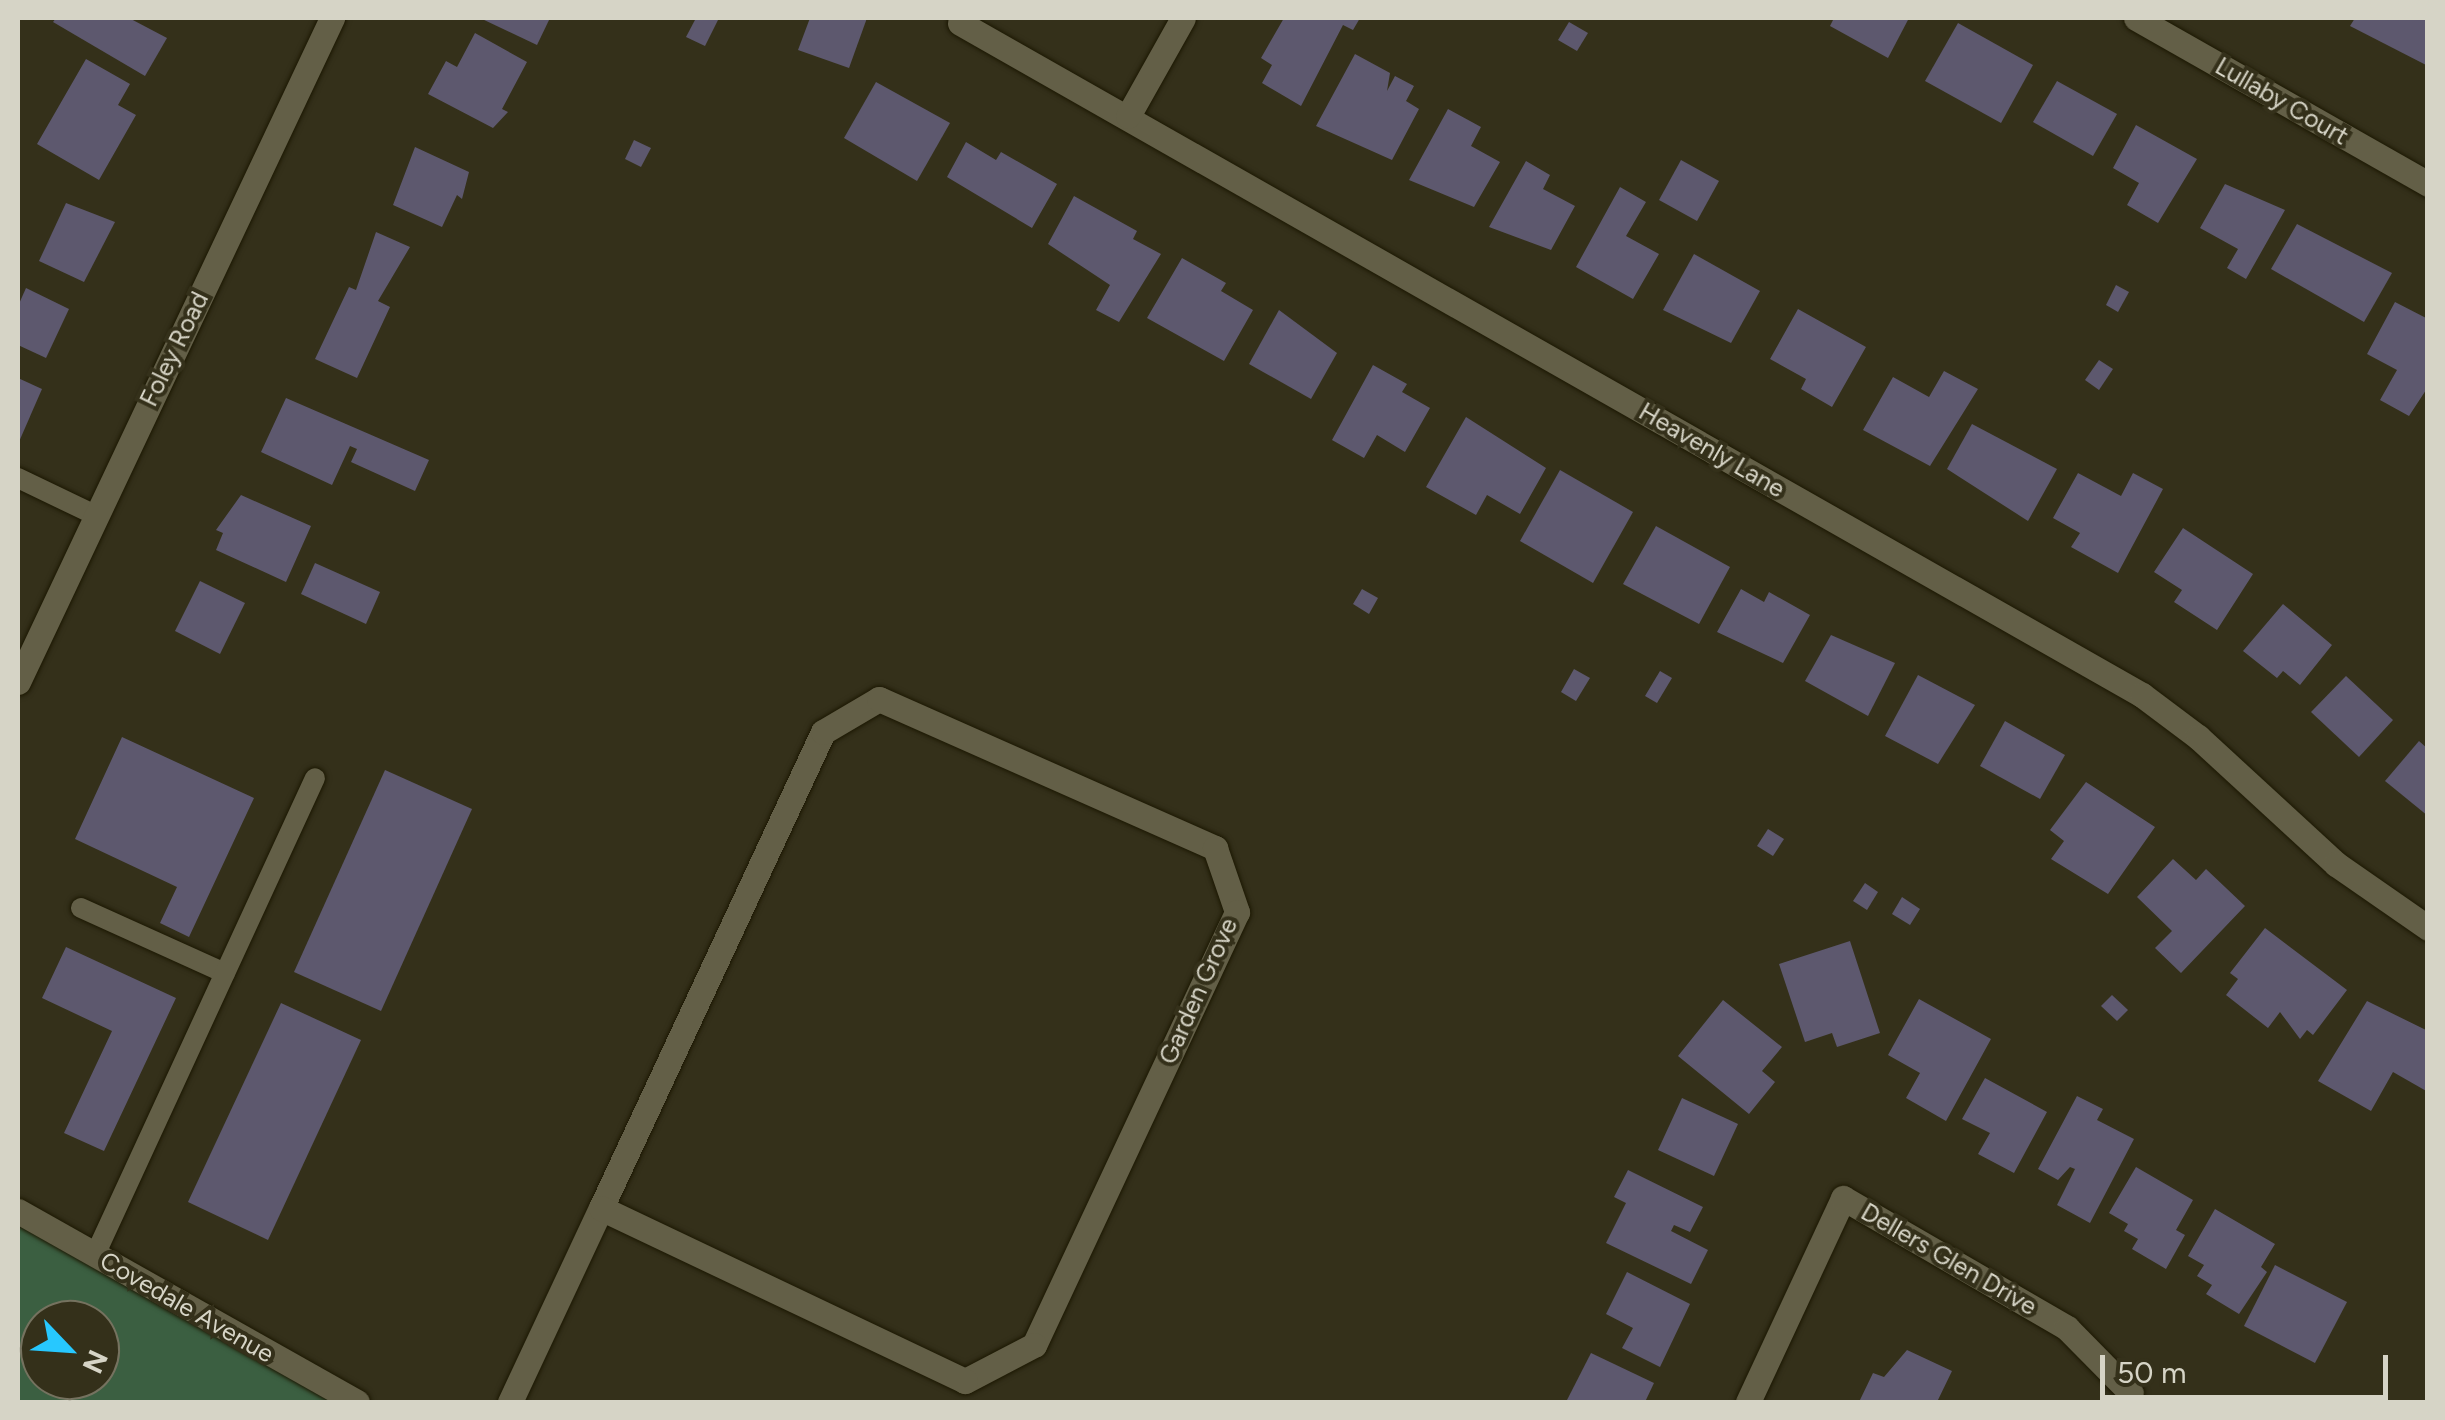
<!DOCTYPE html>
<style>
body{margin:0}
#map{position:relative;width:2445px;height:1420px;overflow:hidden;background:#34301a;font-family:Figtree,sans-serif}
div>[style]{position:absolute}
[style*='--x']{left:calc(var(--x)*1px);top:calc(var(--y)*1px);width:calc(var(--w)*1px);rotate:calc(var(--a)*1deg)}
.green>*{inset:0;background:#3b5f41}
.building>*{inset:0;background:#5d586e}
.roads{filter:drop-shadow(0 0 2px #1c1803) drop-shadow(0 0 2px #1c1803)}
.service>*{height:20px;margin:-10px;padding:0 10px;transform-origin:10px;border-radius:10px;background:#635f47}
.minor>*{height:25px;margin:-12.5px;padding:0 12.5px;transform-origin:12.5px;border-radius:12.5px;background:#635f47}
.tertiary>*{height:25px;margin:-12.5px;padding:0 12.5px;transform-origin:12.5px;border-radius:12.5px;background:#635f47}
span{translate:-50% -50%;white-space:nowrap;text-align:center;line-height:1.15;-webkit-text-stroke:8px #34301a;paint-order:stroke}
.street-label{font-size:25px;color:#d6d4c6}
.frame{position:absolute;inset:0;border:20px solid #d6d4c6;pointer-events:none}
.north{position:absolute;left:20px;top:1300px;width:100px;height:100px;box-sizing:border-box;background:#34301a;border:2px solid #75725f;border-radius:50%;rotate:115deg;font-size:28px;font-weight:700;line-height:40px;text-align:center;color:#d6d4c6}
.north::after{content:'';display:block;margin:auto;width:35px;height:45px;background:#27c8ff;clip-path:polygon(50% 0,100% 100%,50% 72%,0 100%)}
.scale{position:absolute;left:2100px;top:1355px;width:288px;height:45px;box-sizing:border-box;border:5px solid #d6d4c6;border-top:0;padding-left:12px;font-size:30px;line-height:35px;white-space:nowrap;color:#d6d4c6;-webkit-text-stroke:8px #34301a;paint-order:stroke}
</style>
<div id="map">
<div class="green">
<div style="clip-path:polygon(evenodd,18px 1211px,357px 1402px,18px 1402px,18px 1211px,40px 1320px,100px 1320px,100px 1380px,40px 1380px,40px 1320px)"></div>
</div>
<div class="building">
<div style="clip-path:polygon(56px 18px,129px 18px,167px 38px,145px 76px,53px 22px)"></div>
<div style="clip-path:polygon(480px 18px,550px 18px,537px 45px)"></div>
<div style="clip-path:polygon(696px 18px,719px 18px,705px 46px,686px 37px)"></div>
<div style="clip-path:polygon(810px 18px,867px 18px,849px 68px,798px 50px)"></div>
<div style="clip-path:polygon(1284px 18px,1360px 18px,1353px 30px,1343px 25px,1301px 106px,1262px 83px,1272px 65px,1261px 58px)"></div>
<div style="clip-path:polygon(1834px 18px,1909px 18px,1888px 58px,1830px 26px)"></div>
<div style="clip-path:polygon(2355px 18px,2428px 18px,2428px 66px,2350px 26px)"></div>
<div style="clip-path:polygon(1569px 22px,1588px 33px,1577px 51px,1558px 40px)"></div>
<div style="clip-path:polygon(1958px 23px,2033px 65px,2001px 123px,1925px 81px)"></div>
<div style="clip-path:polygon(475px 33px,527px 62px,502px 109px,508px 112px,493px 128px,428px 94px,446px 61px,457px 67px)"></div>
<div style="clip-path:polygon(1355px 54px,1390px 73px,1387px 91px,1395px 76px,1414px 86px,1406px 101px,1419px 109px,1392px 160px,1316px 126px)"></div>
<div style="clip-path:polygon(86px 59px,130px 84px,118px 105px,136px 115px,99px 180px,37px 144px)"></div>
<div style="clip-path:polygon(2057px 81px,2117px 114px,2093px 156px,2033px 122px)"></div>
<div style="clip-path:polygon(876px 82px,950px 123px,917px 181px,844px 138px)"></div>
<div style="clip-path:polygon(1448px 109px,1481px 127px,1471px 146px,1500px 162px,1474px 207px,1409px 180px)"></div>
<div style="clip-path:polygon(2136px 125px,2197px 159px,2158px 223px,2127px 205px,2139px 183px,2113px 168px)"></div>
<div style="clip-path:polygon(634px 140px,651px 148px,641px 167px,625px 159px)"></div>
<div style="clip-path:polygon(966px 142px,996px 160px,1001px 152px,1057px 184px,1032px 228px,947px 177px)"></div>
<div style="clip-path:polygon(415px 147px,469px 172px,462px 199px,457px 195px,442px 227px,393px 205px)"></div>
<div style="clip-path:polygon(1681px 160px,1719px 181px,1697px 221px,1659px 200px)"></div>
<div style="clip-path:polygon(1526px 161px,1550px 175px,1543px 189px,1575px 206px,1551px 250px,1489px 227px)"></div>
<div style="clip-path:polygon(2225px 184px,2285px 210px,2246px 279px,2227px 268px,2238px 249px,2200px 228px)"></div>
<div style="clip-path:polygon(1620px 187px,1646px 202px,1626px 236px,1659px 254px,1633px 299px,1576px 267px)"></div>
<div style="clip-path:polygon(1074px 196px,1137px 231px,1133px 239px,1161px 254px,1119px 322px,1096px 310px,1110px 285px,1048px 244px)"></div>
<div style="clip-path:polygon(66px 203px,115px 222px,84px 282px,39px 261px)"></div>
<div style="clip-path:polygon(2297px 224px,2392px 273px,2364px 322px,2271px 269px)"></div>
<div style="clip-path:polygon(376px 232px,410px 247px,378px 301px,390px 307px,357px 378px,315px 359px,349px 287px,356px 290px)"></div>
<div style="clip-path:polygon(1694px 254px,1760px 291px,1731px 343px,1663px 310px)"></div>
<div style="clip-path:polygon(1182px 258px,1226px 283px,1221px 291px,1253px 310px,1224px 361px,1147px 318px)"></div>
<div style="clip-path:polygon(2116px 285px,2129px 292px,2118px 312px,2106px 305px)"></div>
<div style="clip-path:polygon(26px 288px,69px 309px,46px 358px,18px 345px,18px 306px)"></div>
<div style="clip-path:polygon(2395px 302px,2428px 319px,2428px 387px,2409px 416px,2380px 400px,2397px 370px,2367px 354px)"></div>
<div style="clip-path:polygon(1798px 309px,1866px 347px,1832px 407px,1801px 389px,1806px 379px,1770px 359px)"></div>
<div style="clip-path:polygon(1279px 310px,1337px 353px,1311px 399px,1249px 364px)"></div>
<div style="clip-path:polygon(2099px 360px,2113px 369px,2099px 390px,2085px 380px)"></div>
<div style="clip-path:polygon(1373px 365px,1407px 384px,1402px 392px,1430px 408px,1405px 452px,1377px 435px,1364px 458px,1332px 440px)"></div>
<div style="clip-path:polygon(1944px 371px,1978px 389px,1930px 466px,1863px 430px,1893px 377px,1929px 397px)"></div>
<div style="clip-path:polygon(18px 378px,42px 389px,18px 444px)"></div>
<div style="clip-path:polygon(286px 398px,429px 460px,415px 491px,351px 462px,357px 449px,350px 446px,332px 485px,261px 452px)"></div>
<div style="clip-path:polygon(1466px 417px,1546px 468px,1520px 514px,1487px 495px,1476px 515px,1426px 487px)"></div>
<div style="clip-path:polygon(1972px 424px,2057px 469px,2028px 521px,1947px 469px)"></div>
<div style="clip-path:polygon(1560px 470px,1633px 512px,1593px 583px,1520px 541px)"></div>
<div style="clip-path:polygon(2078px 473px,2121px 496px,2133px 473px,2163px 489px,2118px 573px,2071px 547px,2080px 533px,2053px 518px)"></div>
<div style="clip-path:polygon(241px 495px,311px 526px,286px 582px,216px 550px,223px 533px,216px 530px)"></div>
<div style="clip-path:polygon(1656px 526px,1730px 567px,1699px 624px,1623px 584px)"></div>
<div style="clip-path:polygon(2183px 528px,2253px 574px,2217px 630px,2174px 602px,2182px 590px,2154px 572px)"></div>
<div style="clip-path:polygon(315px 563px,380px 592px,366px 624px,301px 594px)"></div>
<div style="clip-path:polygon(200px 581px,245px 603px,220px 654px,175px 631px)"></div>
<div style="clip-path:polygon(1362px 589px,1378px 598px,1369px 614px,1353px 604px)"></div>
<div style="clip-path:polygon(1741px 589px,1764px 602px,1769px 592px,1810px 615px,1783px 663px,1717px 632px)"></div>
<div style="clip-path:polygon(2283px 604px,2332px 645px,2300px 685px,2283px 671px,2277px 678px,2243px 651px)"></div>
<div style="clip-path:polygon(1831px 635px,1895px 663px,1868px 716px,1805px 681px)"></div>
<div style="clip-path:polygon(1574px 669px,1590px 678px,1576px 701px,1561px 692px)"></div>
<div style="clip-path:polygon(1660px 671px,1672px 678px,1657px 703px,1645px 696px)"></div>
<div style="clip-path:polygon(1918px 675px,1975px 705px,1938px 764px,1885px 736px)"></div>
<div style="clip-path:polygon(2346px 676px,2393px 720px,2359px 757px,2311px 712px)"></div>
<div style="clip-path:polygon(2005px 721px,2065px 755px,2040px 799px,1980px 766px)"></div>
<div style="clip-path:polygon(122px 737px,254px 798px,189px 937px,160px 923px,177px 887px,75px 839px)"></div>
<div style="clip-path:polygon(2419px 741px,2428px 749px,2428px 816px,2385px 781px)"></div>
<div style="clip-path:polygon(385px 770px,472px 809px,381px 1011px,294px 972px)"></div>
<div style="clip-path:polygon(2086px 782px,2155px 827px,2108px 894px,2051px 859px,2064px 841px,2050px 830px)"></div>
<div style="clip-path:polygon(1768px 829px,1784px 839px,1773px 856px,1757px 846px)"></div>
<div style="clip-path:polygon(2173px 859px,2196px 880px,2206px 869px,2245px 906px,2181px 973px,2155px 948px,2172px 931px,2137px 897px)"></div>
<div style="clip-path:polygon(1865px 883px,1878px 892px,1867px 910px,1853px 901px)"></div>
<div style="clip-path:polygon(1902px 897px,1920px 909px,1910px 925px,1892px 914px)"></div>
<div style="clip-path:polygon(2265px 928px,2347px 990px,2313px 1035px,2307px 1030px,2300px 1039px,2280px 1012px,2268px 1028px,2226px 995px,2238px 979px,2230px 973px)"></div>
<div style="clip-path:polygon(1850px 941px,1880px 1033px,1837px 1047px,1832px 1033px,1805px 1042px,1779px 964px)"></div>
<div style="clip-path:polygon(66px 947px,176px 998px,104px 1151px,64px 1133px,112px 1031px,42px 998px)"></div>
<div style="clip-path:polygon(2112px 995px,2128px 1010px,2117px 1021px,2101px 1006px)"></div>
<div style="clip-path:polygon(1919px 999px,1991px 1039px,1946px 1121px,1906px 1098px,1920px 1073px,1888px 1055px)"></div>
<div style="clip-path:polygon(1723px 1000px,1782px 1047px,1762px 1071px,1775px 1082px,1749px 1114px,1678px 1056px)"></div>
<div style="clip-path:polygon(2367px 1001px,2428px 1031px,2428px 1092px,2393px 1072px,2371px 1111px,2318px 1081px)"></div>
<div style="clip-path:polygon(281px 1003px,361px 1040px,268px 1240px,188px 1202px)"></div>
<div style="clip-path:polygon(1985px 1078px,2047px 1112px,2014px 1173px,1978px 1154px,1990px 1133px,1962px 1119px)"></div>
<div style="clip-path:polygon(2077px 1096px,2103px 1109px,2097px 1120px,2134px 1139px,2090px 1223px,2057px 1205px,2075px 1169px,2070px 1167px,2058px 1180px,2038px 1169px)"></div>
<div style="clip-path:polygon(1682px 1098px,1738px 1124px,1714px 1176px,1658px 1150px)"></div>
<div style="clip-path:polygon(2136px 1167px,2193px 1200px,2176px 1230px,2185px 1235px,2166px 1269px,2132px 1249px,2138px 1239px,2124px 1231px,2128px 1224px,2109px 1213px)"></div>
<div style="clip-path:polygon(1628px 1170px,1703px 1207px,1690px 1232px,1674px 1225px,1671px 1231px,1708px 1250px,1691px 1284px,1606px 1243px,1626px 1203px,1614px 1197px)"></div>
<div style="clip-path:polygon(2215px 1209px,2275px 1244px,2261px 1267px,2267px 1272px,2239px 1314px,2206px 1294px,2212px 1285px,2197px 1276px,2204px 1265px,2188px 1256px)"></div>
<div style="clip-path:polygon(2275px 1265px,2347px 1302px,2315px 1363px,2244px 1326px)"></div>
<div style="clip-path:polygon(1627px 1272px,1690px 1304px,1660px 1367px,1622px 1348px,1633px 1328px,1606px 1314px)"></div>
<div style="clip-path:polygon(1907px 1350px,1952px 1371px,1937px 1402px,1859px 1402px,1873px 1373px,1884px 1377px)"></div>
<div style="clip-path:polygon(1591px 1353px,1654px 1383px,1645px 1402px,1566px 1402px)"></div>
</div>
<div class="roads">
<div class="service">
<div style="--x:18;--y:478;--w:85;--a:25.7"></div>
<div style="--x:81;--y:908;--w:158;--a:24.3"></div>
<div style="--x:95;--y:1255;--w:525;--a:-65.24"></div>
</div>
<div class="minor">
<div style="--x:2136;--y:18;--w:336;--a:29.6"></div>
<div style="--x:960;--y:23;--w:1360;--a:29.62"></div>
<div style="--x:2142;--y:695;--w:70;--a:36.9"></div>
<div style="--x:2198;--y:737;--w:188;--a:42.6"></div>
<div style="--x:2336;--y:864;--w:112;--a:34.8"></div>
<div style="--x:1128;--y:116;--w:112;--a:-60.7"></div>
<div style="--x:18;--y:1211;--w:389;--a:29.4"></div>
<div style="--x:510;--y:1402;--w:214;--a:-64.9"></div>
<div style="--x:601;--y:1208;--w:525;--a:-65"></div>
<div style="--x:823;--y:732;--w:65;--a:-30.5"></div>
<div style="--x:879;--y:699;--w:368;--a:23.9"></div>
<div style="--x:1215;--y:848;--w:68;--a:71"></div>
<div style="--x:1237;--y:912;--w:478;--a:115.1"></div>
<div style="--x:1034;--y:1345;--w:78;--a:152.4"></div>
<div style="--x:965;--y:1381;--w:403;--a:-154.6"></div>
<div style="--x:1748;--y:1402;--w:225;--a:-65"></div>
<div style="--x:1843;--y:1198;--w:259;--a:30.1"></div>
<div style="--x:2067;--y:1328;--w:91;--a:45.4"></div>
</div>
<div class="tertiary">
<div style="--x:18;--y:682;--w:735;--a:-64.69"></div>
</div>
</div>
<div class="street-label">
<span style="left:2282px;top:101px;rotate:30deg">Lullaby Court</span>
<span style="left:174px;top:349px;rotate:-64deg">Foley Road</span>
<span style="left:1712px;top:450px;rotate:30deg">Heavenly Lane</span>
<span style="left:1198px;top:991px;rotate:-66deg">Garden Grove</span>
<span style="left:1949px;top:1259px;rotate:30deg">Dellers Glen Drive</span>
<span style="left:187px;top:1307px;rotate:30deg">Covedale Avenue</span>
</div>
<div class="frame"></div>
<div class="north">N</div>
<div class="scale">50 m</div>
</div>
